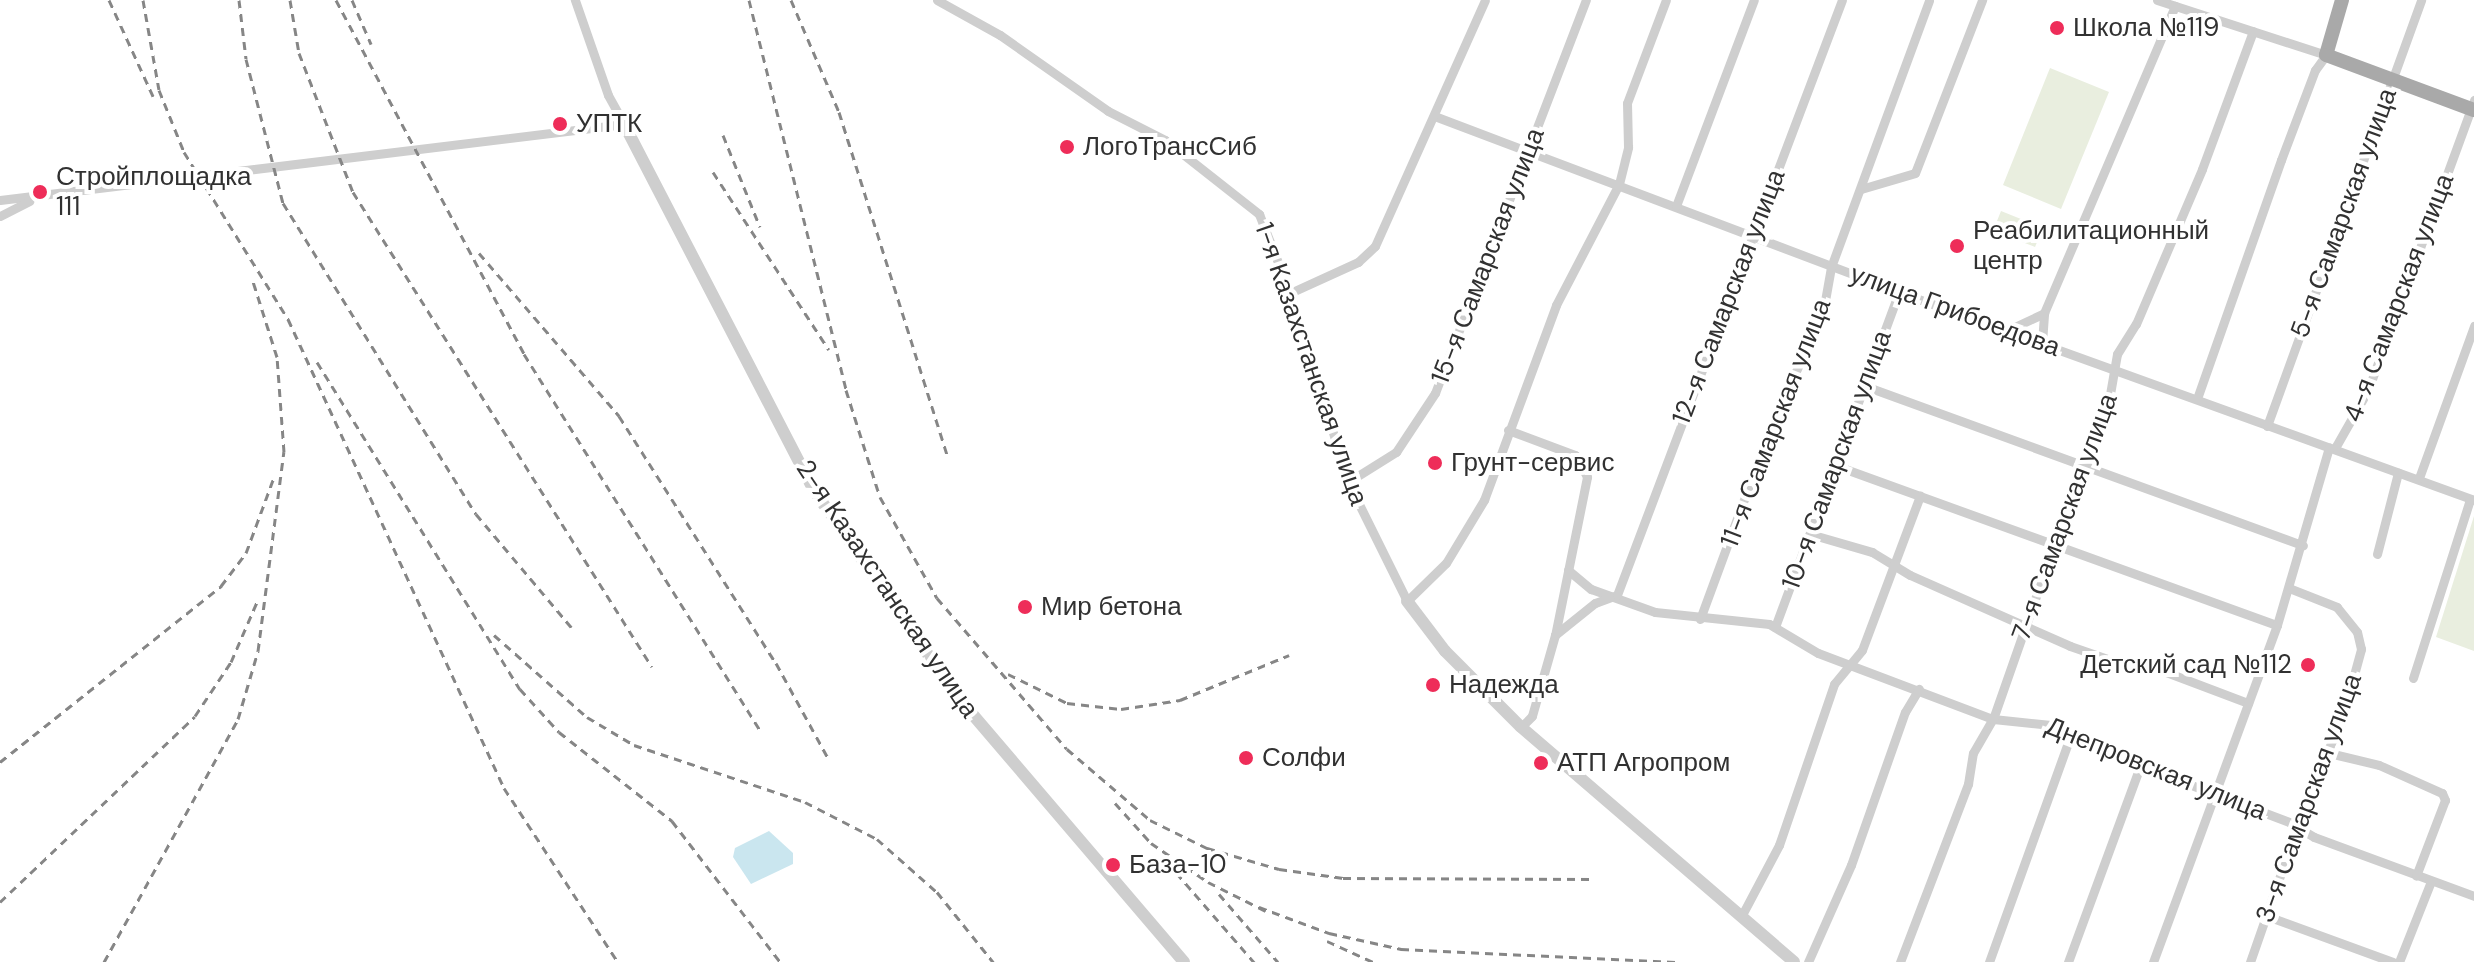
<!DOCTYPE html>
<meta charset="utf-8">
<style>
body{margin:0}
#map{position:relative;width:2474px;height:962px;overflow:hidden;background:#fff;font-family:"DM Sans",sans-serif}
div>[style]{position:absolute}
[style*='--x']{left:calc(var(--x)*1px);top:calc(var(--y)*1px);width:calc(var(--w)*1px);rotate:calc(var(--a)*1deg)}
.green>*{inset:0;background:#e9eedf}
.water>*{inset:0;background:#cae6ef}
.minor>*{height:9px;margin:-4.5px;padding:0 4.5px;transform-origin:4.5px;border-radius:4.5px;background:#cecece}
.tertiary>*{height:12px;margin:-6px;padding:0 6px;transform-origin:6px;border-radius:6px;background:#cecece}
.primary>*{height:14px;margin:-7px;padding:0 7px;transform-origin:7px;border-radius:7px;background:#a9a9a9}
.rail>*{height:3px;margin-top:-1.5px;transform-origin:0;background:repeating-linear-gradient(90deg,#868686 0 8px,transparent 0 14px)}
.dots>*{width:22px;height:22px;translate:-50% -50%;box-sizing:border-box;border:4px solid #fff;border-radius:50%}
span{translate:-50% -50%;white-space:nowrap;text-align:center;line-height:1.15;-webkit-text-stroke:8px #fff;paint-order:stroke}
.poi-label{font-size:26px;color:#313131}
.left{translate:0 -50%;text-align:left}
.right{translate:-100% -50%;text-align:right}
.street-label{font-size:26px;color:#313131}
</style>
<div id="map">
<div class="green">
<div style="clip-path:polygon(2050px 68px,2109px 92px,2061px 209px,2003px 185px)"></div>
<div style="clip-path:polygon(2001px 211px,2043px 228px,2035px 247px,1993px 231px)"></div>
<div style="clip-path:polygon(2474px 516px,2474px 651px,2436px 637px)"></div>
</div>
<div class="water">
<div style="clip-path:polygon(769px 831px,793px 853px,793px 864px,751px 884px,733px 857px,735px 848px)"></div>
</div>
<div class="minor">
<div style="--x:937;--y:0;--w:72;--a:29.1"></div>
<div style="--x:1000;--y:35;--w:132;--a:35.1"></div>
<div style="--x:1108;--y:111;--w:64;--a:27"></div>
<div style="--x:1165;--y:140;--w:120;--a:38.2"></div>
<div style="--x:1259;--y:214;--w:85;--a:68.6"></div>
<div style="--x:1290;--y:293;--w:198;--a:72.9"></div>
<div style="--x:1348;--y:482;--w:133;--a:63.6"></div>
<div style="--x:1407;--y:601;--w:54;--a:-44.3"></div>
<div style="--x:1446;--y:563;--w:74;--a:-58.9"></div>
<div style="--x:1484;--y:500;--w:208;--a:-69.7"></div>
<div style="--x:1556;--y:305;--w:136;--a:-62.5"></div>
<div style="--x:1619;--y:184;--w:38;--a:-76"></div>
<div style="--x:1628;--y:147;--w:44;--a:-91.3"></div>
<div style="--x:1627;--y:103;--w:110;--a:-69.3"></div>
<div style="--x:2157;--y:0;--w:178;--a:18"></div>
<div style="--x:2326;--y:55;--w:19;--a:126"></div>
<div style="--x:2315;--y:70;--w:96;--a:110.7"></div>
<div style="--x:2281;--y:160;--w:253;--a:109.4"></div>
<div style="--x:1437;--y:117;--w:494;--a:20.7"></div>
<div style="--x:1899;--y:292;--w:611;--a:19.89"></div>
<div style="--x:1861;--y:189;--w:56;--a:-16.5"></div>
<div style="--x:1915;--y:173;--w:186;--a:-68.8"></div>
<div style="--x:0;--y:200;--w:629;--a:-6.94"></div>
<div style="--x:624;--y:124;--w:33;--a:-119"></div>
<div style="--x:608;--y:95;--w:101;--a:-109.2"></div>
<div style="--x:1676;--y:206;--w:220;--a:-69.3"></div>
<div style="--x:0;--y:216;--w:33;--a:-27"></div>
<div style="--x:1290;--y:293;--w:75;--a:-24.5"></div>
<div style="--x:1358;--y:262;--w:23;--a:-43"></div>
<div style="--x:1375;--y:246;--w:269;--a:-65.9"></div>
<div style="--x:2008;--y:330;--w:40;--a:-25"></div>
<div style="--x:2042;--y:343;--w:30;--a:-86"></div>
<div style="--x:2044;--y:313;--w:334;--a:-66.9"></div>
<div style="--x:1865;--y:386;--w:466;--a:20"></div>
<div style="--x:2267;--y:426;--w:453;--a:-70.1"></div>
<div style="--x:1508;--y:430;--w:72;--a:20.5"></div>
<div style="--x:1575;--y:455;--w:25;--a:61"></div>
<div style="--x:1587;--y:477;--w:161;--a:101.4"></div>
<div style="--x:1555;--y:635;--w:84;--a:105.9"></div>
<div style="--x:1532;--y:716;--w:16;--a:135"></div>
<div style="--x:2335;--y:448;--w:67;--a:-60.4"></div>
<div style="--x:2368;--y:390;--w:309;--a:-69.9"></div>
<div style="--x:1837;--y:466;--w:468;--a:19.9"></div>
<div style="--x:2419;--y:478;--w:162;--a:-70.1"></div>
<div style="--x:1348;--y:482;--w:57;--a:-32"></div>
<div style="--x:1396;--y:452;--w:71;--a:-56.5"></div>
<div style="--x:1435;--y:393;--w:421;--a:-69"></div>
<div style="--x:1810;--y:534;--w:65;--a:16.2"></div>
<div style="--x:1872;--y:552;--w:44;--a:31.2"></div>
<div style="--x:1910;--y:575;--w:175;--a:23.9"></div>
<div style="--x:2070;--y:646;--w:55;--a:19.1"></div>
<div style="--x:2122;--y:664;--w:28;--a:4"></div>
<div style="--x:2150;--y:666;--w:105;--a:20.7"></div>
<div style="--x:2377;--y:554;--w:84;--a:-75.5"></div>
<div style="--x:1568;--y:570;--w:30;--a:40"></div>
<div style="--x:1591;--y:589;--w:68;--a:19.8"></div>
<div style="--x:1655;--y:612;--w:115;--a:6"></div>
<div style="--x:1769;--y:624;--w:57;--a:30.6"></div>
<div style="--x:1818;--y:653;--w:187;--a:20.7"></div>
<div style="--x:1993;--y:719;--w:58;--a:5.9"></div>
<div style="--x:2051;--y:725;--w:90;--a:24.9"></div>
<div style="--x:2133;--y:763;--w:167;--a:20.7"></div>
<div style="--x:2289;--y:822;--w:29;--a:31"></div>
<div style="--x:2314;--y:837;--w:171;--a:20.2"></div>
<div style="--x:1700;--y:619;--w:206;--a:-69.8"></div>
<div style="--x:1771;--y:426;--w:125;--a:-65.5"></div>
<div style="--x:1823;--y:312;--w:46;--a:-79.9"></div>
<div style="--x:1831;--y:267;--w:284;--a:-69.8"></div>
<div style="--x:1775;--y:627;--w:357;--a:-69.7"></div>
<div style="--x:1555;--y:635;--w:51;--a:-38.7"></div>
<div style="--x:1595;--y:603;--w:23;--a:-20"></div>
<div style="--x:1617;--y:595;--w:636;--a:-69.29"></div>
<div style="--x:2413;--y:678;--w:188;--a:-72.3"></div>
<div style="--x:2329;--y:753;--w:51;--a:13.5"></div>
<div style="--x:2379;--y:765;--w:69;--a:24"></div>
<div style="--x:2442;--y:793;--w:8;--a:67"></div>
<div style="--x:2445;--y:800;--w:81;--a:110.9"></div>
<div style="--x:1742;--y:915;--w:79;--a:-62.1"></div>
<div style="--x:1779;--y:845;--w:170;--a:-71.1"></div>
<div style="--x:1834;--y:684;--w:44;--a:-50.5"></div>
<div style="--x:1862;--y:650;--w:165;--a:-69.4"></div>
<div style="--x:2267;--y:916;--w:134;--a:20.1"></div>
<div style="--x:1808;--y:962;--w:106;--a:-66.1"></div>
<div style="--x:1851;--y:865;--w:162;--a:-70.6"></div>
<div style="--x:1905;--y:712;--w:27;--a:-59"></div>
<div style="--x:1900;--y:962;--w:191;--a:-69.1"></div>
<div style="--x:1968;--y:784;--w:31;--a:-81"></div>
<div style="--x:1973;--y:753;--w:39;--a:-60"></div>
<div style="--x:1993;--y:719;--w:221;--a:-70.7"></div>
<div style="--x:2066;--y:510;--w:101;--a:-66.7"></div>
<div style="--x:2106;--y:417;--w:64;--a:-80.1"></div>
<div style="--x:2117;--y:354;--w:36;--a:-58"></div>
<div style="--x:2136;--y:324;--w:168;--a:-66.9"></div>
<div style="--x:2202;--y:169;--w:147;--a:-69.7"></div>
<div style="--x:1989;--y:962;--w:239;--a:-70.2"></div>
<div style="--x:2068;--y:962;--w:209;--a:-69.8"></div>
<div style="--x:2153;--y:962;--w:359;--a:-69.8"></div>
<div style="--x:2277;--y:625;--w:185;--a:-73.7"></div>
<div style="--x:2250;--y:962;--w:200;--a:-70.8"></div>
<div style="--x:2316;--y:773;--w:53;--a:-62.9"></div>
<div style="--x:2340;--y:726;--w:80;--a:-74.7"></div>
<div style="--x:2361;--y:649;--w:17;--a:-103"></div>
<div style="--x:2357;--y:632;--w:32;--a:-129"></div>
<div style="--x:2337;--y:607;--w:52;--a:-158.4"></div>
<div style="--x:2399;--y:962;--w:87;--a:-68.4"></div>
</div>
<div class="tertiary">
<div style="--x:624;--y:124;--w:411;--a:62.6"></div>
<div style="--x:813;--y:489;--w:251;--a:55.2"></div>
<div style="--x:956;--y:695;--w:351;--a:49.5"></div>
<div style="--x:1407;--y:601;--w:63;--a:52.8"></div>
<div style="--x:1445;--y:651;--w:107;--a:45"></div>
<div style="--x:1521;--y:727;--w:360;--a:40.7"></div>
</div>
<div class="primary">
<div style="--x:2342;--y:0;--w:57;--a:106.2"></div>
<div style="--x:2326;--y:55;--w:158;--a:20.4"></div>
</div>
<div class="rail">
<div style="--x:109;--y:0;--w:106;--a:65.4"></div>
<div style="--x:143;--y:0;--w:91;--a:79.9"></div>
<div style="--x:159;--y:90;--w:67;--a:68"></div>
<div style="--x:184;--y:152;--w:197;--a:58.1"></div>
<div style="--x:288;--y:319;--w:516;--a:65.27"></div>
<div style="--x:504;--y:788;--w:208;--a:56.8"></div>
<div style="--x:239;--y:0;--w:59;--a:83.2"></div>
<div style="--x:246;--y:59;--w:149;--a:75.6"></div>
<div style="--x:283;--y:203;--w:366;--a:58.2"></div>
<div style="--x:476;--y:514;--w:148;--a:49.9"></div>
<div style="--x:290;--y:0;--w:54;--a:80.4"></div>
<div style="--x:299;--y:53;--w:149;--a:68.8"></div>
<div style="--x:353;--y:192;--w:561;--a:57.81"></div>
<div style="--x:336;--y:0;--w:401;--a:62"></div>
<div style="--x:524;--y:354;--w:446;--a:57.9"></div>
<div style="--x:352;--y:0;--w:48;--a:66.6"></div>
<div style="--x:749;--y:0;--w:402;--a:76"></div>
<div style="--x:846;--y:390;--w:112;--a:72.4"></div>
<div style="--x:880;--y:497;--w:116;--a:60.6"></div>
<div style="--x:937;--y:598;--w:199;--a:49.3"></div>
<div style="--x:1067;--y:749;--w:109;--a:40.5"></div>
<div style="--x:1150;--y:820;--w:64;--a:26.2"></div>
<div style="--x:1207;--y:848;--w:75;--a:16.3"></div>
<div style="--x:1279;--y:869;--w:65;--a:8"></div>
<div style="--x:1343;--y:878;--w:252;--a:0.2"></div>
<div style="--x:791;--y:0;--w:122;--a:66.8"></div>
<div style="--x:839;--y:112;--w:359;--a:72.5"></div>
<div style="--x:723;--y:135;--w:99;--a:68.1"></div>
<div style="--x:713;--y:172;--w:212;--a:56.9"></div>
<div style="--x:479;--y:253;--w:215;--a:49.3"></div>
<div style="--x:619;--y:416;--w:293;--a:57.6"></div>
<div style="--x:776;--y:663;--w:108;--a:61.3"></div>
<div style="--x:317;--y:362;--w:385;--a:58.2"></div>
<div style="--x:520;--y:689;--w:58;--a:47.8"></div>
<div style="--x:559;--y:732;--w:144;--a:38.2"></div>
<div style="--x:672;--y:821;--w:178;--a:52.5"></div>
<div style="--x:494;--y:635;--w:124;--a:41.4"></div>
<div style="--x:587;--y:717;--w:55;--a:30.8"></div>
<div style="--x:634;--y:745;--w:180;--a:18.4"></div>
<div style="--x:805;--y:802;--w:81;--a:27.2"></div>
<div style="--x:877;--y:839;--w:80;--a:41.5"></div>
<div style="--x:937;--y:892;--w:90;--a:51.3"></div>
<div style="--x:1008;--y:674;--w:66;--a:26.2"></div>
<div style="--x:1067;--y:703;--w:54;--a:6.3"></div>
<div style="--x:1121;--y:709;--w:60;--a:-8.7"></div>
<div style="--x:1180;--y:700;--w:118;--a:-22.4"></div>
<div style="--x:0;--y:762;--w:283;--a:-38.5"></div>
<div style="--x:221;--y:586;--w:41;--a:-52.9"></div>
<div style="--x:246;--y:553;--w:78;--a:-69.7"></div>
<div style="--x:1115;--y:803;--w:54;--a:48"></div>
<div style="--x:1151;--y:843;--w:69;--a:34.4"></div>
<div style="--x:1208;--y:882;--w:65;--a:26.6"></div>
<div style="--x:1167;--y:862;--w:133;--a:49"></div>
<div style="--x:1219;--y:894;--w:90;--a:49.1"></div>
<div style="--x:0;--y:902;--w:269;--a:-43.6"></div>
<div style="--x:195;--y:716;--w:65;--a:-56.3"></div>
<div style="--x:231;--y:662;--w:65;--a:-66.6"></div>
<div style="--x:1259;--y:907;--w:75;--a:20.4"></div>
<div style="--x:1329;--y:933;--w:74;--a:12.5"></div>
<div style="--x:1401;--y:949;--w:280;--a:2.7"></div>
<div style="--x:1327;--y:941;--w:51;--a:24.5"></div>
<div style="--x:104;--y:962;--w:277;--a:-61.1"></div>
<div style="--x:238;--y:719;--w:71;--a:-73.6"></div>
<div style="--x:258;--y:651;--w:201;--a:-82.6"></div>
<div style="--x:284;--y:452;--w:95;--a:-94.2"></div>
<div style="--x:277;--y:357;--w:83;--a:-107.6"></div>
</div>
<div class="dots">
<div style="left:2057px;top:28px;background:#ee2d59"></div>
<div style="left:560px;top:124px;background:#ee2d59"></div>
<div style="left:1067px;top:147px;background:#ee2d59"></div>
<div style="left:40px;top:192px;background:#ee2d59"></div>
<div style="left:1957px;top:246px;background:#ee2d59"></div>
<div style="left:1435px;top:463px;background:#ee2d59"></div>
<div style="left:1025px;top:607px;background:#ee2d59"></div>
<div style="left:2308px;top:665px;background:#ee2d59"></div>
<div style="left:1433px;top:685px;background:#ee2d59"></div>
<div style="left:1246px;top:758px;background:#ee2d59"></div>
<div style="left:1541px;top:763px;background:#ee2d59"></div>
<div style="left:1113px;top:865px;background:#ee2d59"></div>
</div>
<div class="poi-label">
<span class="left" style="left:2073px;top:28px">Школа №119</span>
<span class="left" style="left:576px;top:124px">УПТК</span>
<span class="left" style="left:1083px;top:147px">ЛогоТрансСиб</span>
<span class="left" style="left:56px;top:192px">Стройплощадка<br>111</span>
<span class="left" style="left:1973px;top:246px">Реабилитационный<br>центр</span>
<span class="left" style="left:1451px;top:463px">Грунт-сервис</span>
<span class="left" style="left:1041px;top:607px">Мир бетона</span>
<span class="right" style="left:2292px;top:665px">Детский сад №112</span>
<span class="left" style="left:1449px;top:685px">Надежда</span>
<span class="left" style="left:1262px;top:758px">Солфи</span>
<span class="left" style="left:1557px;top:763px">АТП Агропром</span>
<span class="left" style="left:1129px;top:865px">База-10</span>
</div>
<div class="street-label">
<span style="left:2344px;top:213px;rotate:-70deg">5-я Самарская улица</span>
<span style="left:1488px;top:256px;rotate:-69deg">15-я Самарская улица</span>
<span style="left:1729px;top:297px;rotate:-69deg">12-я Самарская улица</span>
<span style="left:2399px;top:298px;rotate:-69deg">4-я Самарская улица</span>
<span style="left:1955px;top:311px;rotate:20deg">улица Грибоедова</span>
<span style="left:1311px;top:364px;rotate:71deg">1-я Казахстанская улица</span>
<span style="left:1776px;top:423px;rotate:-69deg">11-я Самарская улица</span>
<span style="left:1837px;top:460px;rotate:-70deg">10-я Самарская улица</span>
<span style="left:2065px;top:517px;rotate:-70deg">7-я Самарская улица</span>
<span style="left:887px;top:589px;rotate:56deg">2-я Казахстанская улица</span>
<span style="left:2156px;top:769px;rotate:22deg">Днепровская улица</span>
<span style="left:2309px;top:798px;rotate:-70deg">3-я Самарская улица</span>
</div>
</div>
